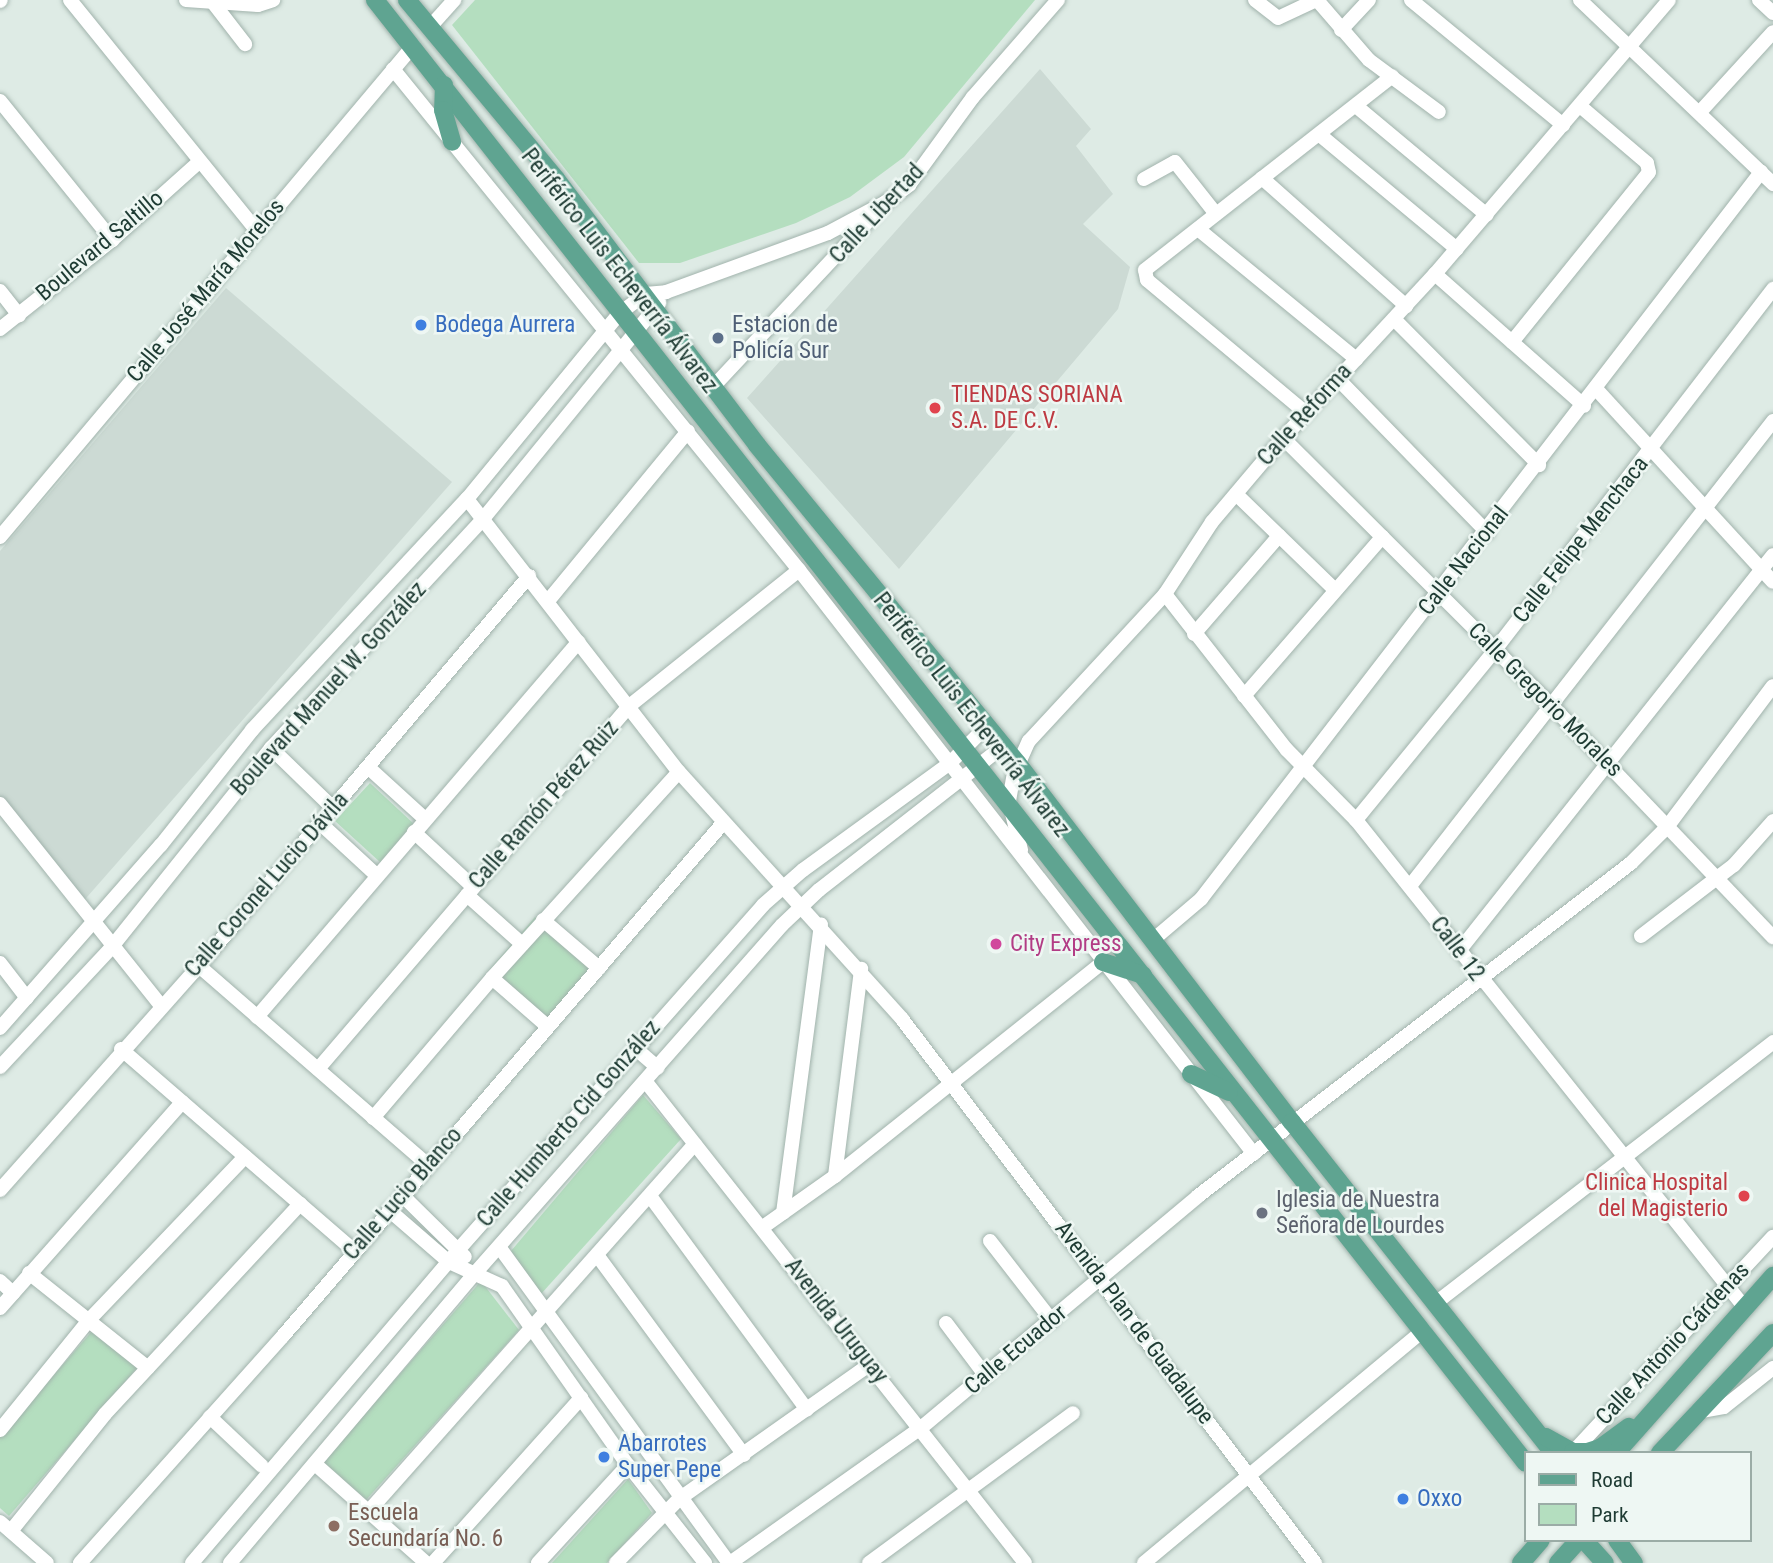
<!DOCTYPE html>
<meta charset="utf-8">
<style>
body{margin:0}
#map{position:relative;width:1773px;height:1563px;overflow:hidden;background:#deebe5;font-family:"Roboto Condensed",sans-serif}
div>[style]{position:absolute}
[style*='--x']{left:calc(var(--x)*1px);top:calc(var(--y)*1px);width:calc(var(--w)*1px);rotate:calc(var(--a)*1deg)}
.built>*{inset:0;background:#ccdad4}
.green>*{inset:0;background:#b4debf}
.roads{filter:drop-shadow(0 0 2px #a1b3ac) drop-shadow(0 0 2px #a1b3ac)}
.minor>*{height:14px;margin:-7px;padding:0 7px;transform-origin:7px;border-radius:7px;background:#fff}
.major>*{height:18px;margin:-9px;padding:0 9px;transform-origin:9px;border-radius:9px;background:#5fa491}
.dots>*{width:19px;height:19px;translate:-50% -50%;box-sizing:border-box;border:4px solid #eef7f3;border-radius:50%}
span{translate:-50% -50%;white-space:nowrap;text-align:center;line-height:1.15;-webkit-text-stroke:5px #eef7f3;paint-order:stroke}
.street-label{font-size:23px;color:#1e3b33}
.shop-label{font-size:23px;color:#366cbe}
.left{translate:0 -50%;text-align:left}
.service-label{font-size:23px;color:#4e5e75}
.health-label{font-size:23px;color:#be3a42}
.right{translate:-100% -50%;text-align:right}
.hotel-label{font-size:23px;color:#b23c85}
.worship-label{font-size:23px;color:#5b616d}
.education-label{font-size:23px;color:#785e54}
.legend{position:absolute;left:1524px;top:1451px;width:228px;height:91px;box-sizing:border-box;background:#eef7f3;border:2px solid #9baca6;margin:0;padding:9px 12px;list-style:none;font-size:21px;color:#1e3b33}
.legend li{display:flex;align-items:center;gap:14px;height:35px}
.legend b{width:35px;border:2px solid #9baca6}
</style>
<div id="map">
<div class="built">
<div style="clip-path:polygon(1040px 69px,1091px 129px,1076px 146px,1113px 194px,1083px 224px,1130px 267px,1118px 309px,899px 569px,747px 398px)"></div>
<div style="clip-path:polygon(226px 288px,452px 482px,80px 905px,0 798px,0 551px)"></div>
</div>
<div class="green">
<div style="clip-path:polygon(475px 0,1035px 0,904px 157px,850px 197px,796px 223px,680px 263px,639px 263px,452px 25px)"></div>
<div style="clip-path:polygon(370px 783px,414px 824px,381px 863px,335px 821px)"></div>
<div style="clip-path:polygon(535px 917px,599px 975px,554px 1026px,490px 969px)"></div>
<div style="clip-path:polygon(643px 1095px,681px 1139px,541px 1294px,511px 1251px)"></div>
<div style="clip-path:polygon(481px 1281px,519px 1330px,366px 1500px,323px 1462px)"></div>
<div style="clip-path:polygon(93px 1330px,137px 1368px,9px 1516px,0 1508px,0 1437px)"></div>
<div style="clip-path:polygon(628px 1479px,652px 1513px,607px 1563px,552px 1563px)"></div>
</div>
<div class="roads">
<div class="minor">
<div style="--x:70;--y:0;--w:297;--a:51"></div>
<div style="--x:186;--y:0;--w:72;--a:4"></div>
<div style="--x:258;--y:5;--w:16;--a:-18"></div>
<div style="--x:211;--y:0;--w:56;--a:52.3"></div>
<div style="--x:1255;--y:0;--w:29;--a:38"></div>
<div style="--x:1278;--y:18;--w:42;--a:-25.3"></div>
<div style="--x:1317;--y:0;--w:79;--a:49.1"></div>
<div style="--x:1369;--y:60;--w:87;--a:36.6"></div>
<div style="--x:1411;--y:0;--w:197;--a:39.4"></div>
<div style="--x:1580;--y:0;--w:267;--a:43.6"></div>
<div style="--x:1759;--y:0;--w:19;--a:43"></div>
<div style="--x:0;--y:1;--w:1;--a:-45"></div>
<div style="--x:429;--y:28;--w:38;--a:-48"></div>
<div style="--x:1341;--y:30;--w:41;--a:-47"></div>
<div style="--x:393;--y:69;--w:645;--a:50.98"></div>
<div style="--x:799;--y:570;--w:740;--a:52.08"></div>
<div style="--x:0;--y:101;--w:179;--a:51.1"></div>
<div style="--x:1356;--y:106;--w:170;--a:39.8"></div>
<div style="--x:1700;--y:112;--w:108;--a:-47.6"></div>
<div style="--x:1320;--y:135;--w:178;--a:39.8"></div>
<div style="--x:1262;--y:178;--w:193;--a:41.6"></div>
<div style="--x:1144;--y:179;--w:35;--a:-29"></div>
<div style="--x:1175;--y:162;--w:66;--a:51.7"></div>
<div style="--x:1198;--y:229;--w:205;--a:39.4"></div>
<div style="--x:1435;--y:274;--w:199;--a:41.5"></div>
<div style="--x:0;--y:291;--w:31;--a:52"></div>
<div style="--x:1394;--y:319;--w:206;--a:45.2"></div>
<div style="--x:0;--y:329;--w:143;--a:-38.5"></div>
<div style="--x:112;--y:240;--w:117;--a:-41.9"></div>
<div style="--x:1512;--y:342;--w:218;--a:-51.1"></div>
<div style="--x:1649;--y:172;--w:9;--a:-103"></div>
<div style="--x:1647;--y:163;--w:88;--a:-139.6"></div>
<div style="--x:1338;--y:379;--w:214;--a:45.8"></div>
<div style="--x:712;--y:388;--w:255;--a:-46.9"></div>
<div style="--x:886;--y:202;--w:29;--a:-36"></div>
<div style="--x:909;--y:185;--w:109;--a:-54"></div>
<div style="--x:973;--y:97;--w:129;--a:-48.8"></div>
<div style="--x:1597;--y:390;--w:260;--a:47.5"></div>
<div style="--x:1306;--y:413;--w:207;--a:-140.1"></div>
<div style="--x:1147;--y:280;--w:10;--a:-101"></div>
<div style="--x:1145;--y:270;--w:314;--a:-38.1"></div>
<div style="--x:1283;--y:438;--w:380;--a:44.9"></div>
<div style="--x:1552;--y:706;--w:320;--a:46.3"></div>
<div style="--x:1236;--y:494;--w:138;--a:44.1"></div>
<div style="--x:467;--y:499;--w:346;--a:52.2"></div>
<div style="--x:679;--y:772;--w:333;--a:47.9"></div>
<div style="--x:902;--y:1019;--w:683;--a:52.79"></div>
<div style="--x:0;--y:537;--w:642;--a:-49.93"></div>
<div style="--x:1165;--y:594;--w:198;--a:52"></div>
<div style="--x:1287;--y:750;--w:98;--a:45.4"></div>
<div style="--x:1356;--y:820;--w:624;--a:51.44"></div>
<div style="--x:548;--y:601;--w:220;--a:-50.5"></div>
<div style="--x:1194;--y:634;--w:130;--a:-49.1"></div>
<div style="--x:1244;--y:696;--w:211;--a:-49"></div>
<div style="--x:271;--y:748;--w:86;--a:44.1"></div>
<div style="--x:369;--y:768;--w:76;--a:42.3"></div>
<div style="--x:0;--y:804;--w:258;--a:51.4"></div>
<div style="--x:1356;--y:820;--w:220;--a:-50.7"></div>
<div style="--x:1495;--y:650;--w:456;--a:-52.4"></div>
<div style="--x:320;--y:823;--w:75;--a:42.8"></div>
<div style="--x:414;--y:832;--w:81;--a:43"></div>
<div style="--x:1021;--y:850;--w:50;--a:-103.8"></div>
<div style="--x:1009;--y:801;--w:27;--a:-80"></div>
<div style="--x:1014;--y:774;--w:36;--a:-66"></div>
<div style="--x:1029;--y:741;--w:200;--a:-47.2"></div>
<div style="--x:1165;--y:594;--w:86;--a:-56.9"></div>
<div style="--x:1212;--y:522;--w:110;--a:-49.8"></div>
<div style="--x:1283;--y:438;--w:224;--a:-47.2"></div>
<div style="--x:1435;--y:274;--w:360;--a:-49.5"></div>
<div style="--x:1410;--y:886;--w:590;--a:-52.02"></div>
<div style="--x:467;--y:895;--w:74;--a:41.7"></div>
<div style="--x:543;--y:920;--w:74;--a:40.6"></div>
<div style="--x:1641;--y:936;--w:117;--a:-37.4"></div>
<div style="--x:1734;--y:865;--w:59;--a:-48.4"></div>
<div style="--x:1154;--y:939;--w:62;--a:-40.4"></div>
<div style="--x:1201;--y:899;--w:918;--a:-52.39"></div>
<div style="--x:1459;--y:951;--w:505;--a:-51.59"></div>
<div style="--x:0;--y:963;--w:44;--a:52.4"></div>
<div style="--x:199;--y:966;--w:303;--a:41"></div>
<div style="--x:492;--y:978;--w:73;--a:41.1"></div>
<div style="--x:257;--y:1017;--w:494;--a:-49.4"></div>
<div style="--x:0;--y:1028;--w:244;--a:-48.7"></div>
<div style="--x:161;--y:845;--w:147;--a:-51.6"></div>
<div style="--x:252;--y:730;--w:316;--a:-47.1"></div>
<div style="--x:467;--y:499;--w:241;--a:-50.6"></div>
<div style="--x:620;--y:313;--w:31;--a:-37"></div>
<div style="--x:645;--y:294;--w:21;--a:-5"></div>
<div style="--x:666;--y:292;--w:172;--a:-20"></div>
<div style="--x:828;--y:233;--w:66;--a:-28.1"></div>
<div style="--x:635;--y:1048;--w:30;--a:41"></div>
<div style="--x:121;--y:1049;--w:308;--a:40.9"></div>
<div style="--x:0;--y:1067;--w:163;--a:-47"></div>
<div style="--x:111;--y:948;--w:256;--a:-51.3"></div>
<div style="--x:271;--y:748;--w:312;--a:-47.2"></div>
<div style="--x:483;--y:519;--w:279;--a:-50.8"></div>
<div style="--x:318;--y:1069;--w:477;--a:-49.4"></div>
<div style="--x:628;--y:707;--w:219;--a:-38.7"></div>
<div style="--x:646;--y:1082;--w:612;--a:51.76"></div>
<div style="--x:373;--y:1118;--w:184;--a:-49.6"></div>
<div style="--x:492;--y:978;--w:278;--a:-47.8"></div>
<div style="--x:835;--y:1176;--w:209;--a:-82.8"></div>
<div style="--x:0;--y:1190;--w:300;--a:-48.4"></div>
<div style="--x:199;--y:966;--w:511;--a:-49.76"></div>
<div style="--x:402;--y:1195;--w:88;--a:44.5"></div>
<div style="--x:650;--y:1196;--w:265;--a:53.7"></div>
<div style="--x:389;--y:1210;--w:79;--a:40.9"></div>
<div style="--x:449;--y:1262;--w:58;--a:24.4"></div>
<div style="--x:502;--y:1286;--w:219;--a:54.9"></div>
<div style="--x:628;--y:1465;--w:125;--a:51.8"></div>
<div style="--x:783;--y:1213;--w:291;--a:-82.5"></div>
<div style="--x:763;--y:1227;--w:88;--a:-35.3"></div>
<div style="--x:835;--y:1176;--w:343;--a:-38.6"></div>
<div style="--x:990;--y:1241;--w:101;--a:52.2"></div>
<div style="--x:500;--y:1248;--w:389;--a:54"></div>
<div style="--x:597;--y:1255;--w:248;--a:53.7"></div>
<div style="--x:29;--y:1273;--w:152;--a:38.6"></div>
<div style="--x:0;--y:1281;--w:18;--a:43"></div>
<div style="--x:1437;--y:1302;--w:425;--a:-37.7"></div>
<div style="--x:0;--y:1308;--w:275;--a:-48.5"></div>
<div style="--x:946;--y:1323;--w:66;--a:53"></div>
<div style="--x:1696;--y:1412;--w:28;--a:-10"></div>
<div style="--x:1724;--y:1407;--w:63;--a:-38.5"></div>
<div style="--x:210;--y:1417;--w:71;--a:43.3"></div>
<div style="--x:0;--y:1430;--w:141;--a:-51"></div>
<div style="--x:89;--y:1320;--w:226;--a:-46.3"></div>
<div style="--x:1573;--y:1452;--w:294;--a:-47.1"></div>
<div style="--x:315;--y:1464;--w:149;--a:41.7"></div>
<div style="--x:368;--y:1512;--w:492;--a:-48.4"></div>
<div style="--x:0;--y:1522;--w:62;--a:41.1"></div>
<div style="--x:11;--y:1531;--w:150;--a:-51.2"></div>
<div style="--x:105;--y:1414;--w:287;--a:-47.1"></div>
<div style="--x:80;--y:1563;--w:305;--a:-48.2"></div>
<div style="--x:283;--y:1336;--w:677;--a:-49.37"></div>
<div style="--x:192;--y:1563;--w:412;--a:-49.6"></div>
<div style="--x:459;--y:1249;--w:459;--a:-48.5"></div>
<div style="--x:763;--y:905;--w:53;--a:-41.2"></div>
<div style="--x:803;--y:870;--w:180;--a:-36"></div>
<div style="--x:949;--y:764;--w:54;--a:-45"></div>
<div style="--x:230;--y:1563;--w:382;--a:-49.8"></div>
<div style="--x:477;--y:1271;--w:461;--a:-48.6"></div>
<div style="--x:782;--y:925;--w:51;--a:-43.4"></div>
<div style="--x:819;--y:890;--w:234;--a:-38"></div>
<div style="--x:433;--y:1563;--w:222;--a:-48.1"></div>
<div style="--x:538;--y:1563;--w:133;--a:-47.4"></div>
<div style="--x:616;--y:1563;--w:90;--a:-45.5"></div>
<div style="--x:679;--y:1499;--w:232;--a:-35.2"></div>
<div style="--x:730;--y:1563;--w:234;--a:-35.3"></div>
<div style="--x:921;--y:1428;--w:361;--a:-39.9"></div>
<div style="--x:1198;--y:1196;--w:546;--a:-37.56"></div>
<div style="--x:1631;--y:863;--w:51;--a:-45"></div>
<div style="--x:1667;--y:827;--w:176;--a:-53.1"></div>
<div style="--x:869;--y:1563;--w:253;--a:-36.3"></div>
<div style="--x:1144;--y:1563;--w:364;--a:-39.8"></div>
</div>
<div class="major">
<div style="--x:375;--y:0;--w:1861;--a:51.81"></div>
<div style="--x:407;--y:0;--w:233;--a:50.2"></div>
<div style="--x:556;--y:179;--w:333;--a:52.9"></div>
<div style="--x:757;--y:445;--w:412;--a:50.7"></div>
<div style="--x:1018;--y:764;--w:451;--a:52.6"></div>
<div style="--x:1292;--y:1122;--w:422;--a:51.7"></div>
<div style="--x:444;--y:85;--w:25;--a:92"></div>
<div style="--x:443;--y:110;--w:33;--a:74"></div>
<div style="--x:1103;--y:962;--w:42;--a:18"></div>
<div style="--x:1191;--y:1074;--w:42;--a:25.3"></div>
<div style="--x:1546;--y:1437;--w:31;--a:29"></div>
<div style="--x:1573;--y:1452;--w:14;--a:0"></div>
<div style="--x:1587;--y:1452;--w:14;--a:-17"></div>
<div style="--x:1600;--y:1448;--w:36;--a:-36"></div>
<div style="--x:1616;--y:1453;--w:237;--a:-48.4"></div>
<div style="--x:1660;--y:1453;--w:165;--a:-46.7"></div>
<div style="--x:1584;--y:1540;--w:31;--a:48"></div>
<div style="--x:1617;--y:1540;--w:29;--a:54"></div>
<div style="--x:1521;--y:1563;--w:30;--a:-49"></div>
<div style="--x:1558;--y:1563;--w:31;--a:-48"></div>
</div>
</div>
<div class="dots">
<div style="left:421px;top:325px;background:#3f7fe0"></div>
<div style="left:718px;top:338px;background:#5c6f8a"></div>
<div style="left:935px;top:408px;background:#e0444e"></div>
<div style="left:996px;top:944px;background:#d1479c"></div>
<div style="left:1744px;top:1196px;background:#e0444e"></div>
<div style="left:1262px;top:1213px;background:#6b7280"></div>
<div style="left:604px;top:1457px;background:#3f7fe0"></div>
<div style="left:1403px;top:1499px;background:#3f7fe0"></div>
<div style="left:334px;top:1526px;background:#8d6e63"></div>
</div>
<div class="street-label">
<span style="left:877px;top:214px;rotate:-47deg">Calle Libertad</span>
<span style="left:100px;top:246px;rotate:-40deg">Boulevard Saltillo</span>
<span style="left:619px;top:271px;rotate:52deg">Periférico Luis Echeverría Álvarez</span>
<span style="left:206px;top:291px;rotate:-50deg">Calle José María Morelos</span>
<span style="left:1305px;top:415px;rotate:-48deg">Calle Reforma</span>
<span style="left:1581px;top:540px;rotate:-52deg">Calle Felipe Menchaca</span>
<span style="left:1464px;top:561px;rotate:-52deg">Calle Nacional</span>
<span style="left:329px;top:689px;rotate:-48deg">Boulevard Manuel W. González</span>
<span style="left:1545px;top:700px;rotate:45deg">Calle Gregorio Morales</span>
<span style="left:971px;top:715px;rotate:52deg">Periférico Luis Echeverría Álvarez</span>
<span style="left:544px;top:805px;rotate:-49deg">Calle Ramón Pérez Ruiz</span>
<span style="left:267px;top:885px;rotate:-49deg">Calle Coronel Lucio Dávila</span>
<span style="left:1457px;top:949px;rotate:53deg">Calle 12</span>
<span style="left:569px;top:1124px;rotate:-49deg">Calle Humberto Cid González</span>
<span style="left:403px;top:1194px;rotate:-49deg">Calle Lucio Blanco</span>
<span style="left:836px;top:1321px;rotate:52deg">Avenida Uruguay</span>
<span style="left:1134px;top:1323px;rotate:53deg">Avenida Plan de Guadalupe</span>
<span style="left:1673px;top:1344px;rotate:-47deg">Calle Antonio Cárdenas</span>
<span style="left:1016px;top:1350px;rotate:-40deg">Calle Ecuador</span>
</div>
<div class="shop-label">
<span class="left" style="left:435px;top:325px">Bodega Aurrera</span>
<span class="left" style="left:618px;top:1457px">Abarrotes<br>Super Pepe</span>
<span class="left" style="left:1417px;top:1499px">Oxxo</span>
</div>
<div class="service-label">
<span class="left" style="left:732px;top:338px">Estacion de<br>Policía Sur</span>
</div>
<div class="health-label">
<span class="left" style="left:951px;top:408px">TIENDAS SORIANA<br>S.A. DE C.V.</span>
<span class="right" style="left:1728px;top:1196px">Clinica Hospital<br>del Magisterio</span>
</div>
<div class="hotel-label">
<span class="left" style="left:1010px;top:944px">City Express</span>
</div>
<div class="worship-label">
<span class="left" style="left:1276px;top:1213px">Iglesia de Nuestra<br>Señora de Lourdes</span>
</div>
<div class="education-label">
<span class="left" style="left:348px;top:1526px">Escuela<br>Secundaría No. 6</span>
</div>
<ul class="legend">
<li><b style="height:9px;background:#5fa491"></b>Road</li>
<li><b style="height:19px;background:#b4debf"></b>Park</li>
</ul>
</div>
